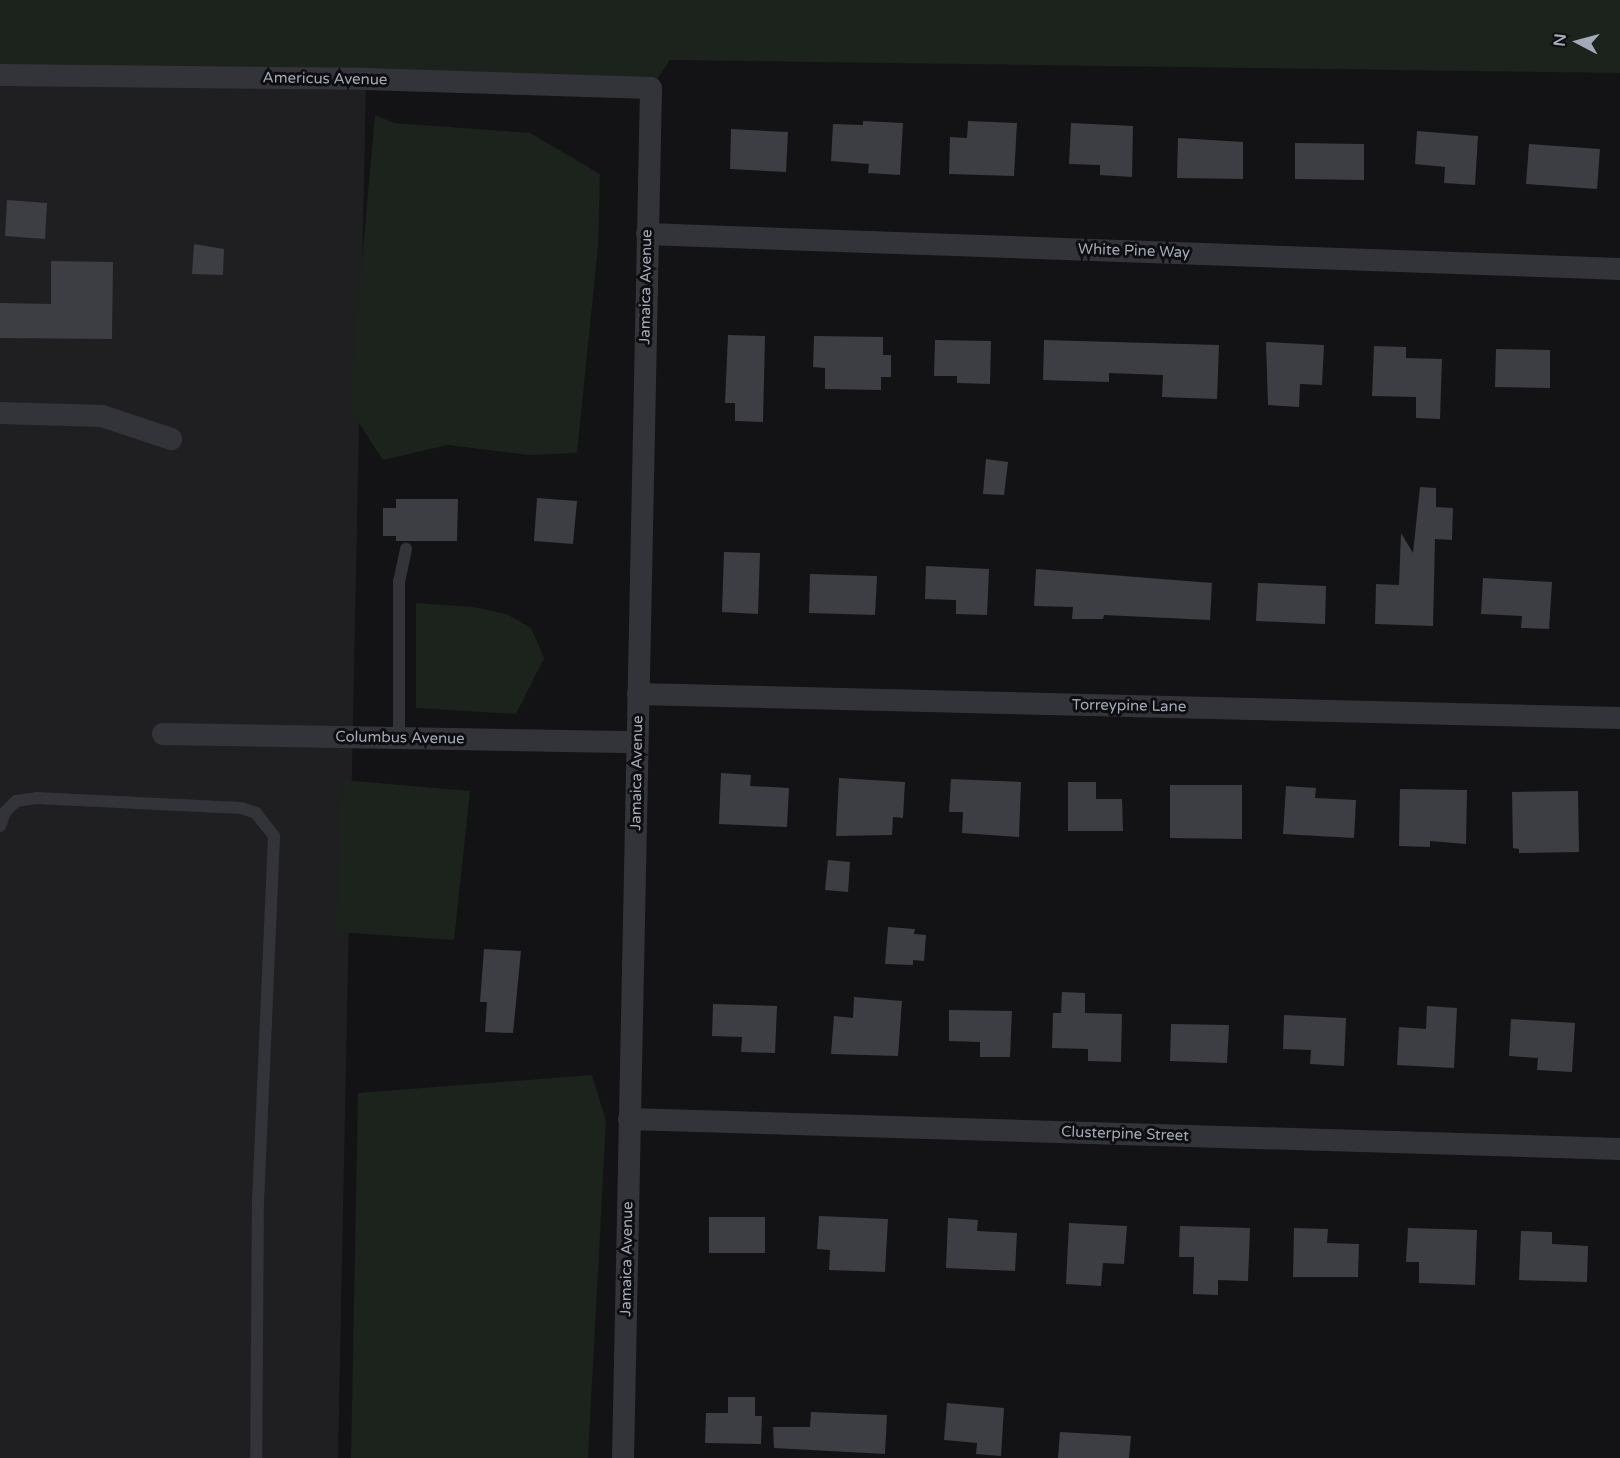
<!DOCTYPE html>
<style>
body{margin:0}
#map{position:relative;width:1620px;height:1458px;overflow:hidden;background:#131315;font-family:"Varela Round",sans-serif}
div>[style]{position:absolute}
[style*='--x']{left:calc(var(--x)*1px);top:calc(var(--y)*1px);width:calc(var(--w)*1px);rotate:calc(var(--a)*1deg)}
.built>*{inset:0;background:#1f1f22}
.green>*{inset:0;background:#1b231c}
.building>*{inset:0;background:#3c3e43}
.lane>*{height:12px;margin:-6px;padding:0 6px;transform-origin:6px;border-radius:6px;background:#33343a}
.street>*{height:22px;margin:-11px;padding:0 11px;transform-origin:11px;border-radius:11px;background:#33343a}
span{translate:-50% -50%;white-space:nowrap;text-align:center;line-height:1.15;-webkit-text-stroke:6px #0e0e10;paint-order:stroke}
.street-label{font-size:15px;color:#a3a9b7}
.north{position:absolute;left:1548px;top:12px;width:60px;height:60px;-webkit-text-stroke:4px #0e0e10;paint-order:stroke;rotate:276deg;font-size:16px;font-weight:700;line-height:24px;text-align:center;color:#a3a9b7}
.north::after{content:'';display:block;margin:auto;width:21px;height:27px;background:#a3a9b7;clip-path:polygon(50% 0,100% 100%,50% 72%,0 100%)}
</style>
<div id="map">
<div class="built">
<div style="clip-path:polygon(366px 79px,338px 1458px,0 1458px,0 84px)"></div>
</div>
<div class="green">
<div style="clip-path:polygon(0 0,1620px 0,1620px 73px,670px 60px,651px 88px,0 75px)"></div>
<div style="clip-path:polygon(375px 115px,394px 123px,530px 133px,600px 174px,598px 246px,577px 453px,529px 455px,448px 445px,383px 460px,349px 408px)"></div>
<div style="clip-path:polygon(416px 603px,474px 607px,506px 614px,531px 628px,544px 658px,516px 714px,416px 708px)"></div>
<div style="clip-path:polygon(342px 780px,470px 791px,454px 940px,336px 932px)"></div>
<div style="clip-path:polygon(592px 1075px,606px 1121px,588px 1458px,351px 1458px,358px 1093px)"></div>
</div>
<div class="building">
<div style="clip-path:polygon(863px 121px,903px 123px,900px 175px,868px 173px,869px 164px,831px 161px,833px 124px,863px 125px)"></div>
<div style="clip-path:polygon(968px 121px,1017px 123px,1014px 176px,949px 174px,950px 137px,967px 138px)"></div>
<div style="clip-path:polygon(1071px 123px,1133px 126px,1132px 177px,1100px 175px,1100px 165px,1069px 164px)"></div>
<div style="clip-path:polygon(731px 129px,788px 132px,786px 172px,730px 169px)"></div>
<div style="clip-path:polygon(1417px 131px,1478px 136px,1475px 185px,1444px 183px,1445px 167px,1415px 164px)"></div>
<div style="clip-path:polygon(1178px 138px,1243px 142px,1243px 179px,1177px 178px)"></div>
<div style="clip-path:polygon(1295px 143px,1364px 144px,1364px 180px,1295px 179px)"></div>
<div style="clip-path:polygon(1529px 144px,1600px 149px,1597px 189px,1526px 184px)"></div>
<div style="clip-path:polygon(7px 200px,47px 203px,45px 239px,5px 236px)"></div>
<div style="clip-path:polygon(194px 244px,224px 249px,223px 275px,192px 274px)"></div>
<div style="clip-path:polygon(51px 261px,113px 262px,112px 339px,0 338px,0 303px,51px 304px)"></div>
<div style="clip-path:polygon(728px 335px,765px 336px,763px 422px,735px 421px,735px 403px,725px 403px)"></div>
<div style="clip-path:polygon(814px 336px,883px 337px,883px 355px,891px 355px,891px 377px,881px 377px,881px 390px,825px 389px,825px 368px,813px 367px)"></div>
<div style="clip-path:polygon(935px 340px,991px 341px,990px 384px,957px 383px,957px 376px,934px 376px)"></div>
<div style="clip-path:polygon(1044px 340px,1219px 345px,1217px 399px,1162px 397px,1163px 375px,1109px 373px,1109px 382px,1043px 380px)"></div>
<div style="clip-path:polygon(1266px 342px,1324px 345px,1322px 385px,1300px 384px,1299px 407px,1268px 405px)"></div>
<div style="clip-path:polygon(1374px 346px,1406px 347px,1406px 358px,1442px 359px,1440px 419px,1416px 418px,1416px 397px,1372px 396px)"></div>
<div style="clip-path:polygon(1496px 349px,1550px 350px,1550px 388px,1495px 387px)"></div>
<div style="clip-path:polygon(986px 459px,1008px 462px,1004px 495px,983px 494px)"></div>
<div style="clip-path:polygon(1420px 487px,1436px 488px,1436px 507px,1453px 508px,1452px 540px,1435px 539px,1433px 626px,1375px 624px,1376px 584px,1399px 585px,1401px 533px,1413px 553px)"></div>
<div style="clip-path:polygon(537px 498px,577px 501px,573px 544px,534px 541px)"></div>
<div style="clip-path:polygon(396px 499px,458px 499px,457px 541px,396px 541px,396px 536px,383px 536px,383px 508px,396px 508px)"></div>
<div style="clip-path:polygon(724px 552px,760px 553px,758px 614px,722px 612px)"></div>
<div style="clip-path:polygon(926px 566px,989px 569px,987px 615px,956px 614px,956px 600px,925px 599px)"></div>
<div style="clip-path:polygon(1036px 569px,1212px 583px,1210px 620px,1104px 615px,1103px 619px,1072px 619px,1073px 607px,1034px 606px)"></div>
<div style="clip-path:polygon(810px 574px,877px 576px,875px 615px,809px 613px)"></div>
<div style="clip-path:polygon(1483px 578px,1552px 582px,1549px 629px,1521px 628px,1522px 616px,1481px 614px)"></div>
<div style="clip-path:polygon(1258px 583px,1326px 586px,1325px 624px,1256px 621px)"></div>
<div style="clip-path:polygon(721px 773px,751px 775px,750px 786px,789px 788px,787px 827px,719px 824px)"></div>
<div style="clip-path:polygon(839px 778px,905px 782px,903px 818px,893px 817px,892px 835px,836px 836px)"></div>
<div style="clip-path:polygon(951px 779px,1021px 782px,1019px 837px,962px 833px,963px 812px,949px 812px)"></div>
<div style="clip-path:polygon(1068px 782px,1096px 782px,1096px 799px,1122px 799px,1123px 831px,1068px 831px)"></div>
<div style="clip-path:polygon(1170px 785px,1242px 785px,1242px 839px,1170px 838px)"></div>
<div style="clip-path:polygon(1286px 786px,1316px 788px,1315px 798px,1356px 800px,1354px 838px,1283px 834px)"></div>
<div style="clip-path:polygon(1400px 789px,1467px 790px,1466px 844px,1430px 841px,1430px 847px,1399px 846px)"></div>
<div style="clip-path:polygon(1578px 791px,1579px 852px,1519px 853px,1519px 849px,1513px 848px,1512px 792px)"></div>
<div style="clip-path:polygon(828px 860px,850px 862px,848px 892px,825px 890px)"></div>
<div style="clip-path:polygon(888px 927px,915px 929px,914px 934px,926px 935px,924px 961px,913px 960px,913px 965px,885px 964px)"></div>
<div style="clip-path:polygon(484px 949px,521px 951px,513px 1033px,485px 1032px,487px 1002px,480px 1002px)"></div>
<div style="clip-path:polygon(1062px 992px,1085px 993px,1085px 1013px,1122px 1014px,1121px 1062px,1088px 1061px,1088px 1049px,1052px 1048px,1053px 1013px,1061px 1013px)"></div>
<div style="clip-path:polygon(854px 997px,902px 1001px,898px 1056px,831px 1054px,834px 1016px,853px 1018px)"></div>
<div style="clip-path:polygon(713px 1004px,777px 1006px,775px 1053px,741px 1052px,742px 1037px,712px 1036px)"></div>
<div style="clip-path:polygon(1427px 1006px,1457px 1008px,1454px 1068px,1397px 1065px,1399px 1027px,1426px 1029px)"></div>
<div style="clip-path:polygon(949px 1010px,1012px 1011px,1010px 1057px,980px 1057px,980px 1042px,949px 1041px)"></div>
<div style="clip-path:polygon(1284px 1015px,1346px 1018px,1344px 1066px,1310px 1064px,1311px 1050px,1283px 1049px)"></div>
<div style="clip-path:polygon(1511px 1019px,1575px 1023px,1572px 1072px,1537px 1070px,1538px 1058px,1509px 1056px)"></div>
<div style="clip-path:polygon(1171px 1024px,1229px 1025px,1227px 1063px,1170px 1061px)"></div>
<div style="clip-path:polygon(819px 1216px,888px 1219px,885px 1272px,829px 1270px,830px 1250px,817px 1249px)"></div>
<div style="clip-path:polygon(709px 1217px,765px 1217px,765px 1253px,709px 1253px)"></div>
<div style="clip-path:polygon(948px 1218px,978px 1220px,977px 1231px,1017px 1233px,1015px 1271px,946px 1268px)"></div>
<div style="clip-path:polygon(1069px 1223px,1127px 1226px,1124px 1264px,1103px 1263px,1101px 1286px,1066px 1284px)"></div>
<div style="clip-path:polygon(1180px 1226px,1250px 1228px,1248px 1281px,1218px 1280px,1218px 1295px,1193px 1294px,1194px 1257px,1179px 1257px)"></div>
<div style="clip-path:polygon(1294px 1228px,1328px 1229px,1327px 1243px,1359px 1244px,1358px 1277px,1293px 1277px)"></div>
<div style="clip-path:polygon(1408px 1228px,1477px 1230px,1475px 1285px,1419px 1283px,1419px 1262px,1406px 1262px)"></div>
<div style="clip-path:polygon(1521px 1231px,1552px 1232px,1552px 1244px,1588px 1246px,1587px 1282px,1519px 1280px)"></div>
<div style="clip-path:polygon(728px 1397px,755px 1397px,755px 1416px,762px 1416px,761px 1444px,705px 1443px,706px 1413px,728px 1413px)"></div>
<div style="clip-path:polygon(947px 1403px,1004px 1408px,1001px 1456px,976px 1454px,977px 1443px,944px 1440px)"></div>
<div style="clip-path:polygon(811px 1412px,887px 1415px,885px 1454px,774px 1448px,773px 1427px,810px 1427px)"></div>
<div style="clip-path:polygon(1060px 1432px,1131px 1436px,1129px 1458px,1058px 1458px)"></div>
</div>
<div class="lane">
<div style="--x:399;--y:738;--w:156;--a:-90"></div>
<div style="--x:399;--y:582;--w:34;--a:-78"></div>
<div style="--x:0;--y:826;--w:15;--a:-70"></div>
<div style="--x:5;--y:812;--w:16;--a:-45"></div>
<div style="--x:16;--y:801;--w:21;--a:-8"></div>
<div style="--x:37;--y:798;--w:204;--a:2.8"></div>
<div style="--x:241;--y:808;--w:16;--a:18"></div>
<div style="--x:256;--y:813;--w:29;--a:52"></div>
<div style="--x:274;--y:836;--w:360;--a:92.5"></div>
<div style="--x:258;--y:1196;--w:262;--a:90.4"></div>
</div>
<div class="street">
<div style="--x:0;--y:75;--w:366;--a:0.6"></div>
<div style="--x:366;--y:79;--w:285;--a:1.8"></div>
<div style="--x:651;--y:88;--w:1370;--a:91.17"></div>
<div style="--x:647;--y:234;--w:974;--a:2.06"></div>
<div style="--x:0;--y:413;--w:102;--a:1.7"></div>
<div style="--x:102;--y:416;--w:73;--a:18.4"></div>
<div style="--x:638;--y:694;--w:982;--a:1.4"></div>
<div style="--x:163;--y:734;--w:474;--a:1"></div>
<div style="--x:629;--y:1119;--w:991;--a:1.73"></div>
</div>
<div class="street-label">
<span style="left:325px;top:79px;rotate:1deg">Americus Avenue</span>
<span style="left:1134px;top:251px;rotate:2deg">White Pine Way</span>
<span style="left:646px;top:287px;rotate:-89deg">Jamaica Avenue</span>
<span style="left:1129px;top:706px;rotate:1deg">Torreypine Lane</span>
<span style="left:400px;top:738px;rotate:1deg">Columbus Avenue</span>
<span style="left:637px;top:773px;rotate:-89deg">Jamaica Avenue</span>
<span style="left:1125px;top:1134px;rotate:2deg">Clusterpine Street</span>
<span style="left:627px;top:1259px;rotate:-89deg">Jamaica Avenue</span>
</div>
<div class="north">N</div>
</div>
